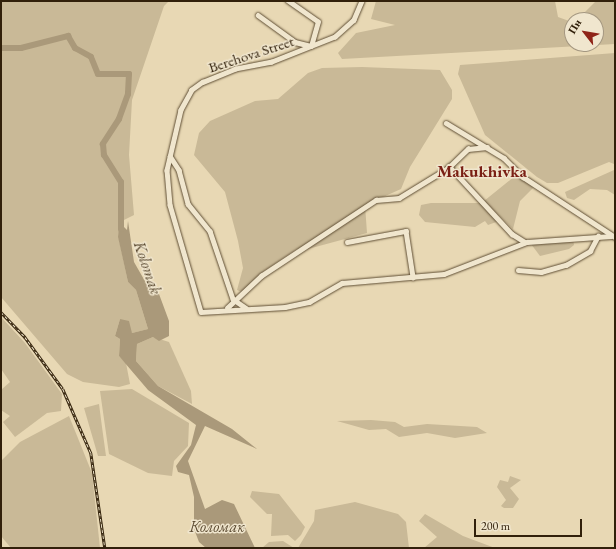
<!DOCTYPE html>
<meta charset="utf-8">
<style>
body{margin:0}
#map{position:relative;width:616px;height:549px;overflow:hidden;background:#e8d8b4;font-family:"EB Garamond",serif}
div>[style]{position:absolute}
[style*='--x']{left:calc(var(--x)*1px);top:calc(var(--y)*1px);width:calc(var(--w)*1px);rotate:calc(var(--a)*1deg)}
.green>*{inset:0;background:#c9b997}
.water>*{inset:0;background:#aa997a}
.river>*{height:6px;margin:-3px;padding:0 3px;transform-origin:3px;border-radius:3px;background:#aa997a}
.roads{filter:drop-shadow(0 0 1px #5f4e34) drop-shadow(0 0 1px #5f4e34)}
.minor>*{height:4.5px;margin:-2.25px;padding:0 2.25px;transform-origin:2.25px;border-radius:2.25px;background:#f0e6ce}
.rail>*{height:2.5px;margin-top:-1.25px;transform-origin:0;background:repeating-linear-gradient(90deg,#f0e6ce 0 3px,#31200a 0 6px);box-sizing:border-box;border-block:1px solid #31200a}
span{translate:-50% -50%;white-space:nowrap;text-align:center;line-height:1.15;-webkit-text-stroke:3px #f0e6ce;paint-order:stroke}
.street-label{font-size:15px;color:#31200a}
.water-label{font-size:16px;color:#5b4a31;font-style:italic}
.quarter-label{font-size:17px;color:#7a1f14;font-weight:700}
.frame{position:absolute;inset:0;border:2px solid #31200a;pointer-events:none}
.north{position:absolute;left:564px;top:12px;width:40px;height:40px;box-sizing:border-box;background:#f0e6ce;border:1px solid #a49780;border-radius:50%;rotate:301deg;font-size:11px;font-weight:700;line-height:16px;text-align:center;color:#31200a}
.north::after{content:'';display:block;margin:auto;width:14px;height:18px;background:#8f2418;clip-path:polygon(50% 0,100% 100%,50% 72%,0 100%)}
.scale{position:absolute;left:474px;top:519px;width:108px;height:18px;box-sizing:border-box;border:2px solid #31200a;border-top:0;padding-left:5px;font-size:12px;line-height:14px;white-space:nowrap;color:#31200a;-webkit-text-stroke:3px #f0e6ce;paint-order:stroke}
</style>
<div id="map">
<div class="green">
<div style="clip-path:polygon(1px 1px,169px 1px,164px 6px,132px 100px,129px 155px,134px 215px,120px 222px,118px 235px,128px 282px,136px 290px,148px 329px,132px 333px,120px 319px,115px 336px,120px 339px,119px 356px,126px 363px,130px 384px,119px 387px,83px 382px,67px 374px,1px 297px)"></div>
<div style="clip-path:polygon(evenodd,376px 1px,555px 1px,558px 17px,569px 21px,580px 17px,596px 1px,615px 1px,615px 44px,342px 59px,338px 53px,356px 33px,395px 25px,371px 19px,376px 1px,572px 20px,596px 20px,596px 44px,572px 44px,572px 20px)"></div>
<div style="clip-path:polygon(615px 53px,615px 195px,607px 190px,590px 189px,574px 200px,567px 198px,565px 192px,614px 170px,614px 164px,609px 162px,558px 183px,547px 183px,537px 177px,485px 135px,458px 74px,460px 65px)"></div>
<div style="clip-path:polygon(362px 67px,440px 70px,452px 90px,452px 99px,410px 167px,401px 189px,365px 205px,367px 233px,308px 249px,297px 249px,261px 273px,244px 293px,237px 290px,243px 268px,238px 241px,225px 192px,194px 155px,199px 133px,210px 121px,255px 101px,278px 99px,308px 73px,322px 68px)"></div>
<div style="clip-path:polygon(515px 176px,535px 186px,520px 201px,513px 229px,484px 201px)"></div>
<div style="clip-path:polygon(431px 203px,481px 203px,499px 221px,488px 225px,485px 221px,475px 227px,425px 222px,419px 215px,421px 205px)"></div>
<div style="clip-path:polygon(573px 239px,574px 245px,569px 249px,540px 256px,531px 244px)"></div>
<div style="clip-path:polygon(1px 317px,25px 343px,62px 394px,61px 411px,47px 413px,15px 437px,3px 422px,10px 416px,1px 410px,1px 390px,10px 382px,1px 369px)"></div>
<div style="clip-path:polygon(153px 337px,169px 342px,191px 391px,192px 404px,158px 386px,136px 361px,137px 344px)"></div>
<div style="clip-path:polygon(132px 389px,189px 423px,188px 446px,174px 461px,172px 476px,148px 473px,109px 454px,100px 391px)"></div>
<div style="clip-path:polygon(99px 404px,102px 427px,106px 456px,98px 456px,84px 408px)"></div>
<div style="clip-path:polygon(69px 416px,92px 473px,100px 548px,11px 548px,1px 536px,1px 461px,20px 442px)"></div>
<div style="clip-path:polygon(371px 420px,395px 422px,404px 427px,427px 424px,477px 427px,487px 433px,455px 438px,427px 433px,399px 437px,386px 429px,369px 430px,337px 421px)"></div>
<div style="clip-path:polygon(510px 476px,521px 480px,510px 488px,519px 499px,513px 508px,504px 508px,501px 506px,506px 500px,497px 487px,500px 480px,508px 482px)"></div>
<div style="clip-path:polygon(252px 491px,279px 494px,305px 527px,301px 535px,295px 541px,288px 535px,271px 536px,272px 514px,267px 514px,250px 497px)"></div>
<div style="clip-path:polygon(355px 502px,398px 514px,406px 522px,409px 548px,298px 548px,314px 521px,315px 510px)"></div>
<div style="clip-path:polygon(425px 514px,463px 536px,495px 548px,424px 548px,437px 537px,419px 521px)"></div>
<div style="clip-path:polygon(283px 541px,294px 548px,262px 548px,269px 542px)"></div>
</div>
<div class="water">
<div style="clip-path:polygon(128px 221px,134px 262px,150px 290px,159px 294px,169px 321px,169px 336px,159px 341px,153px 337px,137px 344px,136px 361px,158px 386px,232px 429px,257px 449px,205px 426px,188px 461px,205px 509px,222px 500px,234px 504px,255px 548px,206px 548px,199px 542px,194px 529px,194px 497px,189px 475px,178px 472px,176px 466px,191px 445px,196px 425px,148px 390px,119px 356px,120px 339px,115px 336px,120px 319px,129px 321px,132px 333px,148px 329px,136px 290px,128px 282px,118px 237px,119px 222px,127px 230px)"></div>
</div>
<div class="river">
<div style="--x:1;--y:48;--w:20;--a:0"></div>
<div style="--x:21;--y:48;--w:49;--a:-14.3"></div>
<div style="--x:68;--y:36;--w:14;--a:60"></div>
<div style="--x:75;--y:48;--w:18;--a:29"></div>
<div style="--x:91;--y:57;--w:18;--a:68"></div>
<div style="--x:98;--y:74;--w:31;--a:0"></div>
<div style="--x:129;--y:74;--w:20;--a:93"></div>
<div style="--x:128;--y:94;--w:27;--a:110"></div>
<div style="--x:119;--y:119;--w:30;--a:123"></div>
<div style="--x:103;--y:144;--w:11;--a:85"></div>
<div style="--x:104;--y:155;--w:32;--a:58"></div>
<div style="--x:121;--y:182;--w:47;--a:90"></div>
</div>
<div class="roads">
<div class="minor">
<div style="--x:362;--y:1;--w:21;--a:113"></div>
<div style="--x:354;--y:20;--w:25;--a:138"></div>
<div style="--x:335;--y:37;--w:68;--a:158.4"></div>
<div style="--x:272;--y:62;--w:37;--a:169"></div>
<div style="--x:236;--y:69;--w:35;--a:158"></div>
<div style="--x:203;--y:82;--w:14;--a:144"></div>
<div style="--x:192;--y:90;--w:23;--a:119"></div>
<div style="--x:181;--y:110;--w:62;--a:103.1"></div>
<div style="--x:167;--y:170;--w:35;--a:85"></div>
<div style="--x:170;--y:205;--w:111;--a:73.8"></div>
<div style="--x:201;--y:312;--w:84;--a:-3.4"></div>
<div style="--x:285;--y:307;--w:25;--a:-12"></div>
<div style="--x:309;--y:302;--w:38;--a:-30"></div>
<div style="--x:342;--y:283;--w:102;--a:-5"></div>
<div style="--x:444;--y:274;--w:89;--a:-21.1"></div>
<div style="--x:527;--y:242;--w:84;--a:-4.1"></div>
<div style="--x:258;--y:15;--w:46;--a:36.1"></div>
<div style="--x:295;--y:42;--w:16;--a:14"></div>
<div style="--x:311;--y:46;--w:25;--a:-74"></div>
<div style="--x:318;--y:22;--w:37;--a:-145"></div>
<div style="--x:446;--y:123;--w:68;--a:31.1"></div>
<div style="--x:504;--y:158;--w:27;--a:45"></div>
<div style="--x:523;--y:177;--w:110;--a:33.1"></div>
<div style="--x:170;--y:156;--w:17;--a:57"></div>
<div style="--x:179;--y:170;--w:35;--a:75"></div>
<div style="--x:188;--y:204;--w:35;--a:51"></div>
<div style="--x:210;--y:231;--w:72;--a:71.3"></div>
<div style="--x:233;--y:299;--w:16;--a:35"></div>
<div style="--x:449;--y:166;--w:93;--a:47.2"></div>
<div style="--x:512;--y:234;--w:15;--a:32"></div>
<div style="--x:347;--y:242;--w:60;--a:-10.6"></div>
<div style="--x:406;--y:231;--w:47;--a:81.3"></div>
<div style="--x:518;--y:270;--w:23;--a:5"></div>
<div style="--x:541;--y:272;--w:26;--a:-16"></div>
<div style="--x:566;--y:265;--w:28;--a:-30"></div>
<div style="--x:590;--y:251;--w:17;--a:-62"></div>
<div style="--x:227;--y:308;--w:47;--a:-43.3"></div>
<div style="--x:261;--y:276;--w:138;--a:-33.5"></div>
<div style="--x:376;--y:200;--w:23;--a:-5"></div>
<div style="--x:399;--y:198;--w:57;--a:-31.5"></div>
<div style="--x:448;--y:168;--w:28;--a:-44"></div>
<div style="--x:468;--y:149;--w:19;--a:-6"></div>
</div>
</div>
<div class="rail">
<div style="--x:1;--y:312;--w:35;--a:46"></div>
<div style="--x:25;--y:337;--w:64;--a:53.8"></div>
<div style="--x:63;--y:389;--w:70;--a:66.4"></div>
<div style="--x:91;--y:453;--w:96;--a:81.6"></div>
</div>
<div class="street-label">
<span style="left:251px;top:54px;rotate:-18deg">Berehova Street</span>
</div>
<div class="water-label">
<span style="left:147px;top:268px;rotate:71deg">Kolomak</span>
<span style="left:217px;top:527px">Коломак</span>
</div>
<div class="quarter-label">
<span style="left:482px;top:172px">Makukhivka</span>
</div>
<div class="frame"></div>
<div class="north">Пн</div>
<div class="scale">200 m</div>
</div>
